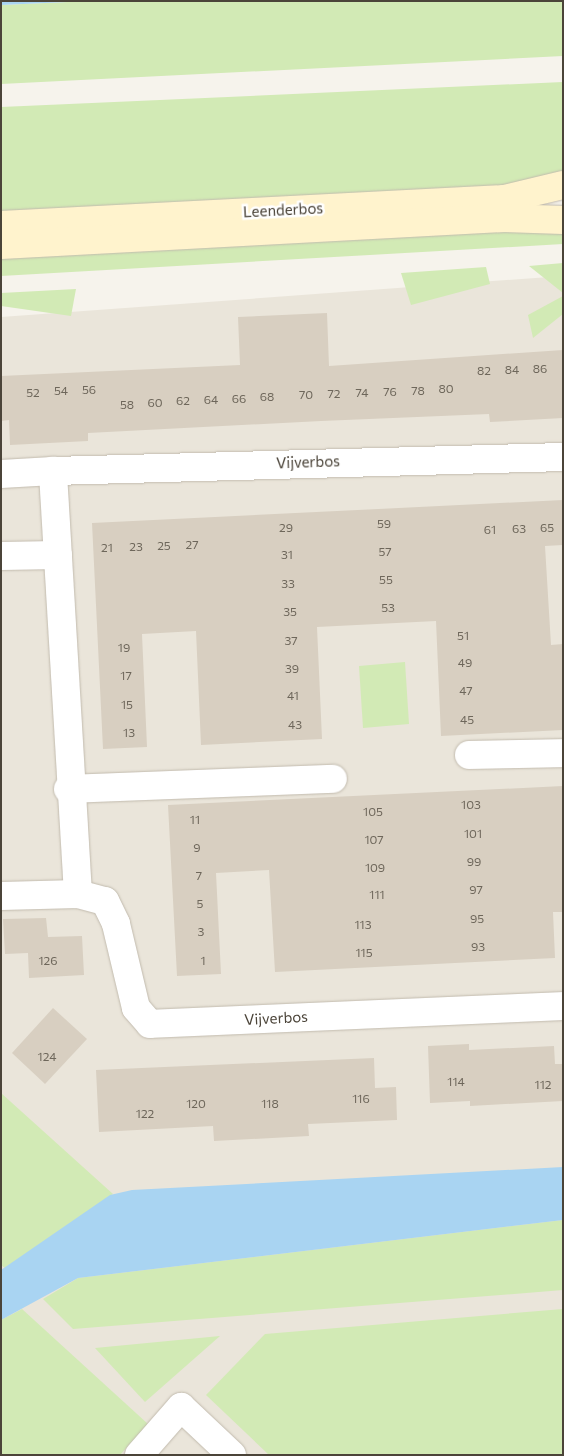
<!DOCTYPE html>
<style>
body{margin:0}
#map{position:relative;width:564px;height:1456px;overflow:hidden;background:#f6f3ec;font-family:Commissioner,sans-serif}
div>[style]{position:absolute}
[style*='--x']{left:calc(var(--x)*1px);top:calc(var(--y)*1px);width:calc(var(--w)*1px);rotate:calc(var(--a)*1deg)}
.residential>*{inset:0;background:#eae5da}
.green>*{inset:0;background:#d2eab5}
.water>*{inset:0;background:#a9d4f2}
.building>*{inset:0;background:#d8cfc1}
.roads{filter:drop-shadow(0 0 1px #c2bbae) drop-shadow(0 0 1px #c2bbae)}
.minor>*{height:28px;margin:-14px;padding:0 14px;transform-origin:14px;border-radius:14px;background:#fff}
.secondary>*{height:28px;margin:-14px;padding:0 14px;transform-origin:14px;border-radius:14px;background:#fff3cd}
span{translate:-50% -50%;white-space:nowrap;text-align:center;line-height:1.15;-webkit-text-stroke:5px #fff;paint-order:stroke}
.number-label{font-size:12px;color:#6e675b}
.number-label span{-webkit-text-stroke-width:0}
.street-label{font-size:15px;color:#4b4439}
.frame{position:absolute;inset:0;border:2px solid #4b4439;pointer-events:none}
</style>
<div id="map">
<div class="residential">
<div style="clip-path:polygon(563px 276px,563px 1455px,1px 1455px,1px 317px)"></div>
</div>
<div class="green">
<div style="clip-path:polygon(89px 1px,563px 1px,563px 56px,1px 84px,1px 5px)"></div>
<div style="clip-path:polygon(563px 82px,563px 175px,492px 187px,1px 214px,1px 107px)"></div>
<div style="clip-path:polygon(563px 226px,563px 244px,1px 276px,1px 251px)"></div>
<div style="clip-path:polygon(563px 263px,563px 293px,529px 266px)"></div>
<div style="clip-path:polygon(486px 267px,490px 284px,411px 305px,401px 273px)"></div>
<div style="clip-path:polygon(76px 289px,71px 316px,1px 306px,1px 293px)"></div>
<div style="clip-path:polygon(563px 296px,563px 314px,533px 338px,528px 315px)"></div>
<div style="clip-path:polygon(405px 662px,409px 724px,363px 728px,359px 666px)"></div>
<div style="clip-path:polygon(1px 1093px,113px 1194px,6px 1269px,1px 1265px)"></div>
<div style="clip-path:polygon(563px 1220px,563px 1290px,73px 1329px,43px 1299px,78px 1278px)"></div>
<div style="clip-path:polygon(22px 1309px,148px 1424px,120px 1455px,1px 1455px,1px 1320px)"></div>
<div style="clip-path:polygon(563px 1309px,563px 1455px,269px 1455px,206px 1395px,265px 1334px)"></div>
<div style="clip-path:polygon(220px 1336px,145px 1402px,95px 1348px)"></div>
</div>
<div class="water">
<div style="clip-path:polygon(1px 1px,89px 1px,1px 5px)"></div>
<div style="clip-path:polygon(563px 1167px,563px 1220px,78px 1278px,1px 1320px,1px 1270px,110px 1195px,132px 1190px)"></div>
</div>
<div class="building">
<div style="clip-path:polygon(327px 313px,329px 366px,563px 350px,563px 418px,490px 422px,489px 414px,321px 421px,88px 433px,88px 441px,10px 445px,9px 420px,1px 421px,1px 376px,240px 365px,238px 317px)"></div>
<div style="clip-path:polygon(563px 500px,563px 545px,545px 546px,551px 645px,563px 644px,563px 730px,441px 736px,436px 621px,317px 627px,322px 739px,201px 745px,196px 631px,142px 634px,147px 747px,103px 749px,92px 523px)"></div>
<div style="clip-path:polygon(563px 786px,563px 912px,553px 912px,555px 958px,275px 972px,269px 870px,216px 873px,221px 974px,177px 976px,168px 805px)"></div>
<div style="clip-path:polygon(46px 918px,48px 937px,82px 936px,84px 975px,29px 978px,28px 953px,5px 954px,3px 919px)"></div>
<div style="clip-path:polygon(53px 1008px,87px 1039px,45px 1084px,12px 1053px)"></div>
<div style="clip-path:polygon(469px 1044px,469px 1050px,554px 1046px,555px 1064px,563px 1064px,563px 1101px,470px 1106px,470px 1101px,430px 1103px,428px 1046px)"></div>
<div style="clip-path:polygon(374px 1058px,375px 1088px,396px 1087px,397px 1120px,308px 1124px,309px 1136px,214px 1141px,213px 1126px,99px 1132px,96px 1070px)"></div>
</div>
<div class="roads">
<div class="minor">
<div style="--x:1;--y:474;--w:52;--a:-3.3"></div>
<div style="--x:1;--y:556;--w:57;--a:-1"></div>
<div style="--x:469;--y:755;--w:94;--a:-1.2"></div>
<div style="--x:68;--y:789;--w:265;--a:-2.2"></div>
<div style="--x:78;--y:894;--w:424;--a:-93.4"></div>
<div style="--x:53;--y:471;--w:510;--a:-1.57"></div>
<div style="--x:1;--y:896;--w:77;--a:-1.5"></div>
<div style="--x:78;--y:894;--w:28;--a:15"></div>
<div style="--x:105;--y:901;--w:25;--a:64"></div>
<div style="--x:116;--y:924;--w:86;--a:76.6"></div>
<div style="--x:136;--y:1008;--w:21;--a:49"></div>
<div style="--x:150;--y:1024;--w:413;--a:-2.5"></div>
<div style="--x:139;--y:1455;--w:64;--a:-48.8"></div>
<div style="--x:181;--y:1407;--w:70;--a:43.3"></div>
</div>
<div class="secondary">
<div style="--x:1;--y:225;--w:504;--a:-2.96"></div>
<div style="--x:504;--y:199;--w:61;--a:-13.3"></div>
<div style="--x:1;--y:245;--w:504;--a:-3.07"></div>
<div style="--x:504;--y:218;--w:59;--a:1.9"></div>
</div>
</div>
<div class="number-label">
<span style="left:540px;top:369px">86</span>
<span style="left:512px;top:370px">84</span>
<span style="left:484px;top:371px">82</span>
<span style="left:446px;top:389px">80</span>
<span style="left:89px;top:390px">56</span>
<span style="left:61px;top:391px">54</span>
<span style="left:418px;top:391px">78</span>
<span style="left:390px;top:392px">76</span>
<span style="left:33px;top:393px">52</span>
<span style="left:362px;top:393px">74</span>
<span style="left:334px;top:394px">72</span>
<span style="left:306px;top:395px">70</span>
<span style="left:267px;top:397px">68</span>
<span style="left:239px;top:399px">66</span>
<span style="left:211px;top:400px">64</span>
<span style="left:183px;top:401px">62</span>
<span style="left:155px;top:403px">60</span>
<span style="left:127px;top:405px">58</span>
<span style="left:384px;top:524px">59</span>
<span style="left:286px;top:528px">29</span>
<span style="left:547px;top:528px">65</span>
<span style="left:519px;top:529px">63</span>
<span style="left:490px;top:530px">61</span>
<span style="left:192px;top:545px">27</span>
<span style="left:164px;top:546px">25</span>
<span style="left:136px;top:547px">23</span>
<span style="left:107px;top:548px">21</span>
<span style="left:385px;top:552px">57</span>
<span style="left:287px;top:555px">31</span>
<span style="left:386px;top:580px">55</span>
<span style="left:288px;top:584px">33</span>
<span style="left:388px;top:608px">53</span>
<span style="left:290px;top:612px">35</span>
<span style="left:463px;top:636px">51</span>
<span style="left:291px;top:641px">37</span>
<span style="left:124px;top:648px">19</span>
<span style="left:465px;top:663px">49</span>
<span style="left:292px;top:669px">39</span>
<span style="left:126px;top:676px">17</span>
<span style="left:466px;top:691px">47</span>
<span style="left:293px;top:696px">41</span>
<span style="left:127px;top:705px">15</span>
<span style="left:467px;top:720px">45</span>
<span style="left:295px;top:725px">43</span>
<span style="left:129px;top:733px">13</span>
<span style="left:471px;top:805px">103</span>
<span style="left:373px;top:812px">105</span>
<span style="left:195px;top:820px">11</span>
<span style="left:473px;top:834px">101</span>
<span style="left:374px;top:840px">107</span>
<span style="left:197px;top:848px">9</span>
<span style="left:474px;top:862px">99</span>
<span style="left:375px;top:868px">109</span>
<span style="left:199px;top:876px">7</span>
<span style="left:476px;top:890px">97</span>
<span style="left:377px;top:895px">111</span>
<span style="left:200px;top:904px">5</span>
<span style="left:477px;top:919px">95</span>
<span style="left:363px;top:925px">113</span>
<span style="left:201px;top:932px">3</span>
<span style="left:478px;top:947px">93</span>
<span style="left:364px;top:953px">115</span>
<span style="left:48px;top:961px">126</span>
<span style="left:203px;top:961px">1</span>
<span style="left:47px;top:1057px">124</span>
<span style="left:456px;top:1082px">114</span>
<span style="left:543px;top:1085px">112</span>
<span style="left:361px;top:1099px">116</span>
<span style="left:196px;top:1104px">120</span>
<span style="left:270px;top:1104px">118</span>
<span style="left:145px;top:1114px">122</span>
</div>
<div class="street-label">
<span style="left:283px;top:210px;rotate:-3deg">Leenderbos</span>
<span style="left:308px;top:462px;rotate:-2deg">Vijverbos</span>
<span style="left:276px;top:1018px;rotate:-3deg">Vijverbos</span>
</div>
<div class="frame"></div>
</div>
